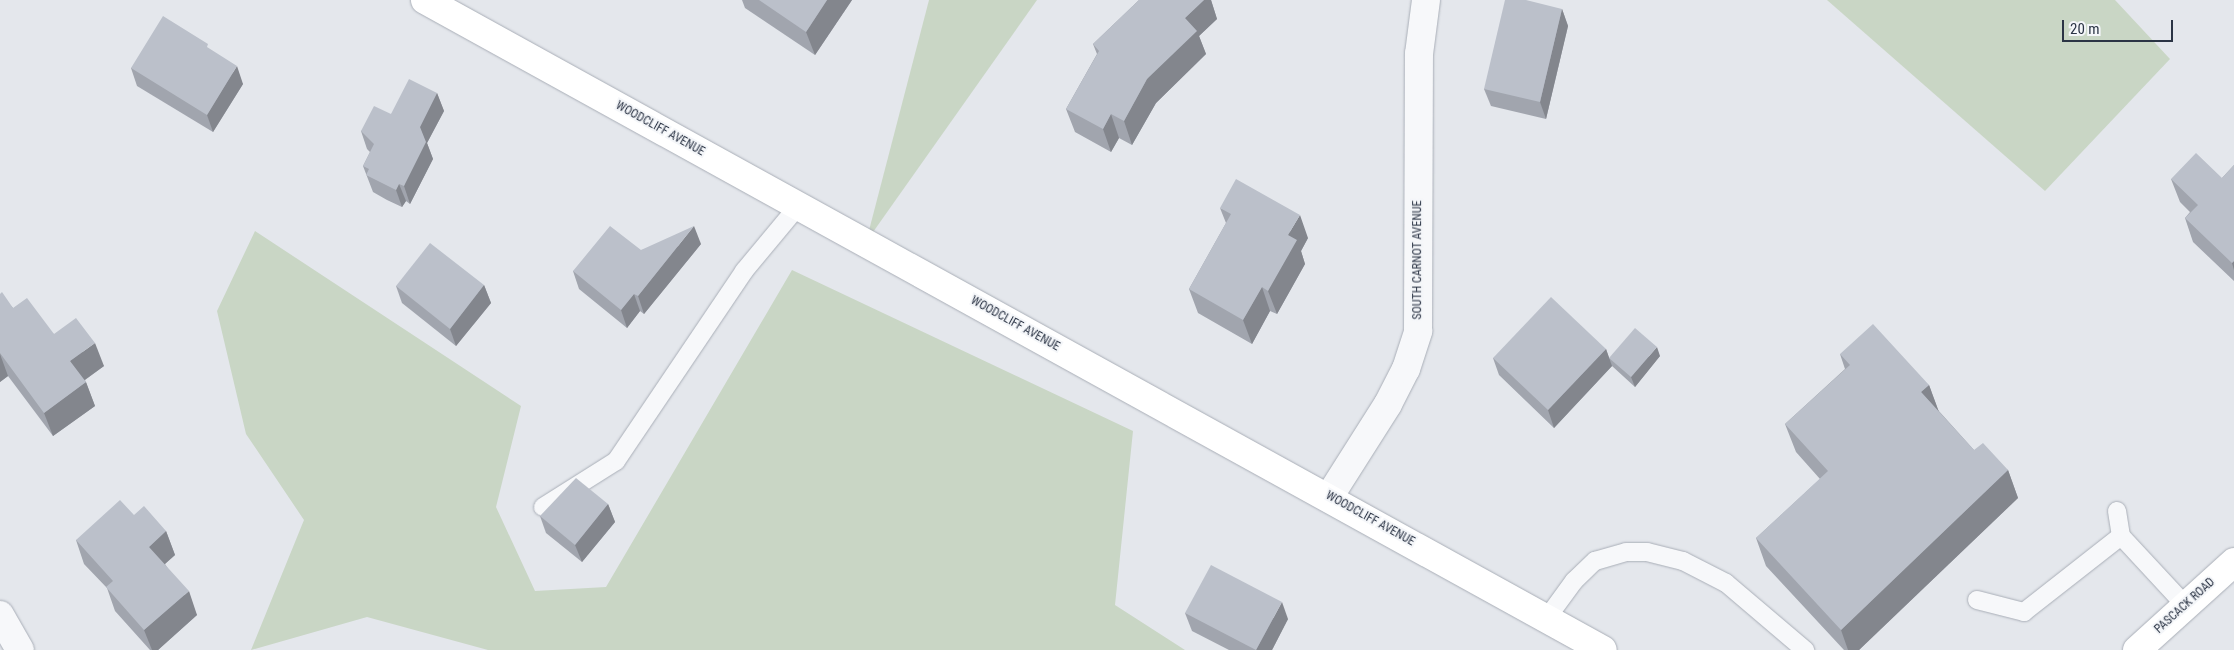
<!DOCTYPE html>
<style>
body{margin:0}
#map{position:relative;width:2234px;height:650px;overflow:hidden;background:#e4e7ec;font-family:"Roboto Condensed",sans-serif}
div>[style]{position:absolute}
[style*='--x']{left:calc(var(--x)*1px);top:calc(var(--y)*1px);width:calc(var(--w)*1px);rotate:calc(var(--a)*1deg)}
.green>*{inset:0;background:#c9d6c5}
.roads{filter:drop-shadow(0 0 1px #a9aeb7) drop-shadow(0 0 1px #a9aeb7)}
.lane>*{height:18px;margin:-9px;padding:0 9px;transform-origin:9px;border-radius:9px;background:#f7f8fa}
.street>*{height:28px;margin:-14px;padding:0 14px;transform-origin:14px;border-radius:14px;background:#f7f8fa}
.secondary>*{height:28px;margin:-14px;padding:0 14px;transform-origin:14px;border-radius:14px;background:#fff}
.wall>*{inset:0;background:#a1a5ae}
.shaded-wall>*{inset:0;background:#83868d}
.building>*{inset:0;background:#bbc0ca}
span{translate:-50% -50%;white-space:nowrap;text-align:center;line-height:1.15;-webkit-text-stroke:4px #f4f6f9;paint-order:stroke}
.street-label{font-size:12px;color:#2b3445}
.scale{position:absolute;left:2062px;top:20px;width:111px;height:22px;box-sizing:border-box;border:2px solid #2b3445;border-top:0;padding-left:6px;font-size:15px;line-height:18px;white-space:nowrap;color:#2b3445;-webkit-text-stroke:4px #f4f6f9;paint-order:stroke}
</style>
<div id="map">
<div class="green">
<div style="clip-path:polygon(929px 0,1037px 0,866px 242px)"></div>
<div style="clip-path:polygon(1827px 0,2115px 0,2170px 59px,2045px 191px)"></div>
<div style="clip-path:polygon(255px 231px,521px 406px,496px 507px,535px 591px,606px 587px,792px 270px,1133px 431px,1115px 605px,1185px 650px,488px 650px,367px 617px,251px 650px,304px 520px,246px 434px,217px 311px)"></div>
</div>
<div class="roads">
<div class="lane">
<div style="--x:543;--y:507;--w:86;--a:-32.2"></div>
<div style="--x:616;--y:461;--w:229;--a:-56"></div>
<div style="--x:744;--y:271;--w:86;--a:-50.2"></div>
<div style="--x:2117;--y:511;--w:25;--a:81"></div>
<div style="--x:2121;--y:536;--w:94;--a:47.2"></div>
<div style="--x:1977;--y:600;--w:49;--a:14.3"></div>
<div style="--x:2024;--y:612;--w:123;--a:-38.1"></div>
<div style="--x:1547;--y:618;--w:46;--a:-53.9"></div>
<div style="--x:1574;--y:581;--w:29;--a:-44"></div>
<div style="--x:1595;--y:561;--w:32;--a:-16"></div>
<div style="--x:1626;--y:552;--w:21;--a:0"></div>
<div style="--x:1647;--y:552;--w:37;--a:14"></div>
<div style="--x:1683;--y:561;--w:48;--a:27.1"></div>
<div style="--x:1726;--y:583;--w:104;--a:40.3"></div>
</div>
<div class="street">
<div style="--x:1329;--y:497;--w:110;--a:-57.6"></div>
<div style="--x:1388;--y:404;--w:39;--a:-63"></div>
<div style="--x:1406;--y:369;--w:40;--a:-72"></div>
<div style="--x:1418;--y:331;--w:277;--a:-89.8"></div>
<div style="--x:1419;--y:54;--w:54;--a:-82.6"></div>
<div style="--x:0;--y:615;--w:40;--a:60.3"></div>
</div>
<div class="secondary">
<div style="--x:425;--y:0;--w:1345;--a:28.89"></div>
<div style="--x:2137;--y:650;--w:131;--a:-42.2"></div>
</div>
</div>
<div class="wall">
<div style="clip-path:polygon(742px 0,852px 0,815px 55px,745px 8px)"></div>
<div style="clip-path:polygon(1139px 0,1211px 0,1217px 19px,1199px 36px,1206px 54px,1156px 103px,1132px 145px,1119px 138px,1111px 152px,1075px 132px,1066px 109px,1097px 54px,1093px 44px)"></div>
<div style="clip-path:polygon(1562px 9px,1568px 26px,1546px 119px,1491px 106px,1484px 89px)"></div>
<div style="clip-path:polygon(210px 50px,243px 84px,213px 132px,137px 86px,131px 68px)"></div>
<div style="clip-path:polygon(437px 93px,444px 111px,427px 143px,433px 159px,410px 204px,406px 201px,402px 207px,387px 200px,373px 192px,363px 166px,370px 152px,367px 149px,361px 131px,391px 114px)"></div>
<div style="clip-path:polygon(2234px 165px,2234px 281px,2193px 242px,2185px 218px,2190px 212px,2180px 202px,2171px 179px,2222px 178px)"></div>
<div style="clip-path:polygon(1220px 208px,1308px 238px,1301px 251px,1305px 264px,1277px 314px,1270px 311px,1252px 344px,1198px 313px,1189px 289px,1226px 223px)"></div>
<div style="clip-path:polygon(701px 244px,644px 314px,640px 311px,627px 328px,579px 289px,573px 271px,641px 250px)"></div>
<div style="clip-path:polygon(484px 285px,491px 303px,456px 346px,402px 303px,396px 286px)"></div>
<div style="clip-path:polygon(0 294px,13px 308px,104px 366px,85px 380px,95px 406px,53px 436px,8px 376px,0 382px)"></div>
<div style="clip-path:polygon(1606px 349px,1609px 358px,1660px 356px,1635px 387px,1612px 366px,1554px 428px,1499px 375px,1493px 358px)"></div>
<div style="clip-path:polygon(1840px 354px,1929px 385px,1938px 410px,1974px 450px,2008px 470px,2018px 498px,1859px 650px,1844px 650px,1766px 566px,1756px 538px,1820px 479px,1796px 452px,1785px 424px,1845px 369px)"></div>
<div style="clip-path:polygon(608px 504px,615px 522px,582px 562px,546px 533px,540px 516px)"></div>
<div style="clip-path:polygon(166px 531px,175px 555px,165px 564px,197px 615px,158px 650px,150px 650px,115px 611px,107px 588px,84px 564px,76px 540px)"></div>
<div style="clip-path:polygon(1185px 613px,1288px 619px,1272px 650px,1229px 650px,1192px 631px)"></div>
</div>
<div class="shaded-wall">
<div style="clip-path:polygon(827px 0,852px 0,815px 55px,806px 32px)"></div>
<div style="clip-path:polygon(1204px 0,1211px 0,1217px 19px,1199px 36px,1206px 54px,1156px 103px,1132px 145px,1124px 121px,1147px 79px,1185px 18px)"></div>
<div style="clip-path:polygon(1562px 9px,1568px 26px,1546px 119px,1540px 102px)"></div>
<div style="clip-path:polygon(237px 66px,243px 84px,213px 132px,207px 115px)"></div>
<div style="clip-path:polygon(437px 93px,444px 111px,427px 143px,433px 159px,410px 204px,404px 186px,420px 127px)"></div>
<div style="clip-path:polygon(1111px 114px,1119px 138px,1111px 152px,1103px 129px)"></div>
<div style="clip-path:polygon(399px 184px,406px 201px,402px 207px,396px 190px)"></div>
<div style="clip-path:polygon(1300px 215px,1308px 238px,1301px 251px,1305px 264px,1277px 314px,1268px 291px,1288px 235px)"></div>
<div style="clip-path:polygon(694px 226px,701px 244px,644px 314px,638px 296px)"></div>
<div style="clip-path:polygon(2234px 261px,2234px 270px,2232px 263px)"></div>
<div style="clip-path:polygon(484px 285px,491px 303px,456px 346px,450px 329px)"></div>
<div style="clip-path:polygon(1262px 287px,1270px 311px,1252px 344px,1243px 320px)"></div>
<div style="clip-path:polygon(634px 294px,640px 311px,627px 328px,621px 310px)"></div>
<div style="clip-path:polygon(95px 343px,104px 366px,79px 384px,70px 361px)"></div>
<div style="clip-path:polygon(1657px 347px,1660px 356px,1635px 387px,1631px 377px)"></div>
<div style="clip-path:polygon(1606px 349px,1612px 366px,1554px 428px,1548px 410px)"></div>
<div style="clip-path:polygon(0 354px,8px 376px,0 382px)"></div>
<div style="clip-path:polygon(86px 382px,95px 406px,53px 436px,44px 413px)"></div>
<div style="clip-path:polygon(1929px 385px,1939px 412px,1921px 392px)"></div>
<div style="clip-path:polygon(2008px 470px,2018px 498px,1859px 650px,1848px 650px,1841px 630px)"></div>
<div style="clip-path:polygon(608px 504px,615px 522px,582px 562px,575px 545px)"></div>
<div style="clip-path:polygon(166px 531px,175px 555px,158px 570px,149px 547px)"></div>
<div style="clip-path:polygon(189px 591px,197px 615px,158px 650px,152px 650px,144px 630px)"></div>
<div style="clip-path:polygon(1282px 602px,1288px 619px,1272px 650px,1256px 650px)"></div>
</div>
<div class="building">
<div style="clip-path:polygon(759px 0,827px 0,806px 32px)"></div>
<div style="clip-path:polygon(1139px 0,1204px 0,1185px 18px,1197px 31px,1147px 79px,1124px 121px,1111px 114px,1103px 129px,1066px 109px,1099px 51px,1093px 44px)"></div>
<div style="clip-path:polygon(1505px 0,1526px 0,1562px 9px,1540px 102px,1484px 89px)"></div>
<div style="clip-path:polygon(163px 16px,208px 44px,207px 47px,237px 66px,207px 115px,131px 68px)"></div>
<div style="clip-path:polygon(409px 79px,437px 93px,420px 127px,426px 142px,404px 186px,399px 184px,396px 190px,366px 175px,369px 169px,363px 166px,374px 144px,361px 131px,374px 106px,391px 114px)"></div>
<div style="clip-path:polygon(2196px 153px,2222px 178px,2234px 165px,2234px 261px,2232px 263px,2185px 218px,2198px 205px,2171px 179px)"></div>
<div style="clip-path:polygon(1236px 179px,1300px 215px,1288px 235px,1297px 240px,1268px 291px,1262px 287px,1243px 320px,1189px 289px,1231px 214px,1220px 208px)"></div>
<div style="clip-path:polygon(610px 226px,641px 250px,694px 226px,638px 296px,634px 294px,621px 310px,573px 271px)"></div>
<div style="clip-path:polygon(430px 243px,484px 285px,450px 329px,396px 286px)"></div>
<div style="clip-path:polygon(2px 292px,13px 308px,27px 298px,54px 334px,76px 318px,95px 343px,70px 361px,86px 382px,44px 413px,0 353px,0 294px)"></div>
<div style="clip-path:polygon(1551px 297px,1606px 349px,1548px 410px,1493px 358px)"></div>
<div style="clip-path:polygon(1873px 324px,1929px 385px,1921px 392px,1974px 450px,1983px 443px,2008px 470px,1841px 630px,1756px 538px,1828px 471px,1785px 424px,1850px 365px,1840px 354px)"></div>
<div style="clip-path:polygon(1635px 328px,1657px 347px,1631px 377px,1609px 358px)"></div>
<div style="clip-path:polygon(576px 478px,608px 504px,575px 545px,540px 516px)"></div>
<div style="clip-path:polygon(120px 500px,134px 515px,144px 506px,166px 531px,149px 547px,189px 591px,144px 630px,106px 587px,113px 581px,76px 540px)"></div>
<div style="clip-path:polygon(1211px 565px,1282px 602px,1256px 650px,1185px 613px)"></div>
</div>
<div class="street-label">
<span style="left:660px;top:129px;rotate:29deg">WOODCLIFF AVENUE</span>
<span style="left:1418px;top:260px;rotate:-90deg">SOUTH CARNOT AVENUE</span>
<span style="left:1015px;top:324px;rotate:29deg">WOODCLIFF AVENUE</span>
<span style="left:1370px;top:519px;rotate:29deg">WOODCLIFF AVENUE</span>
<span style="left:2185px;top:606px;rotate:-42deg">PASCACK ROAD</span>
</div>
<div class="scale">20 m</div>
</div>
